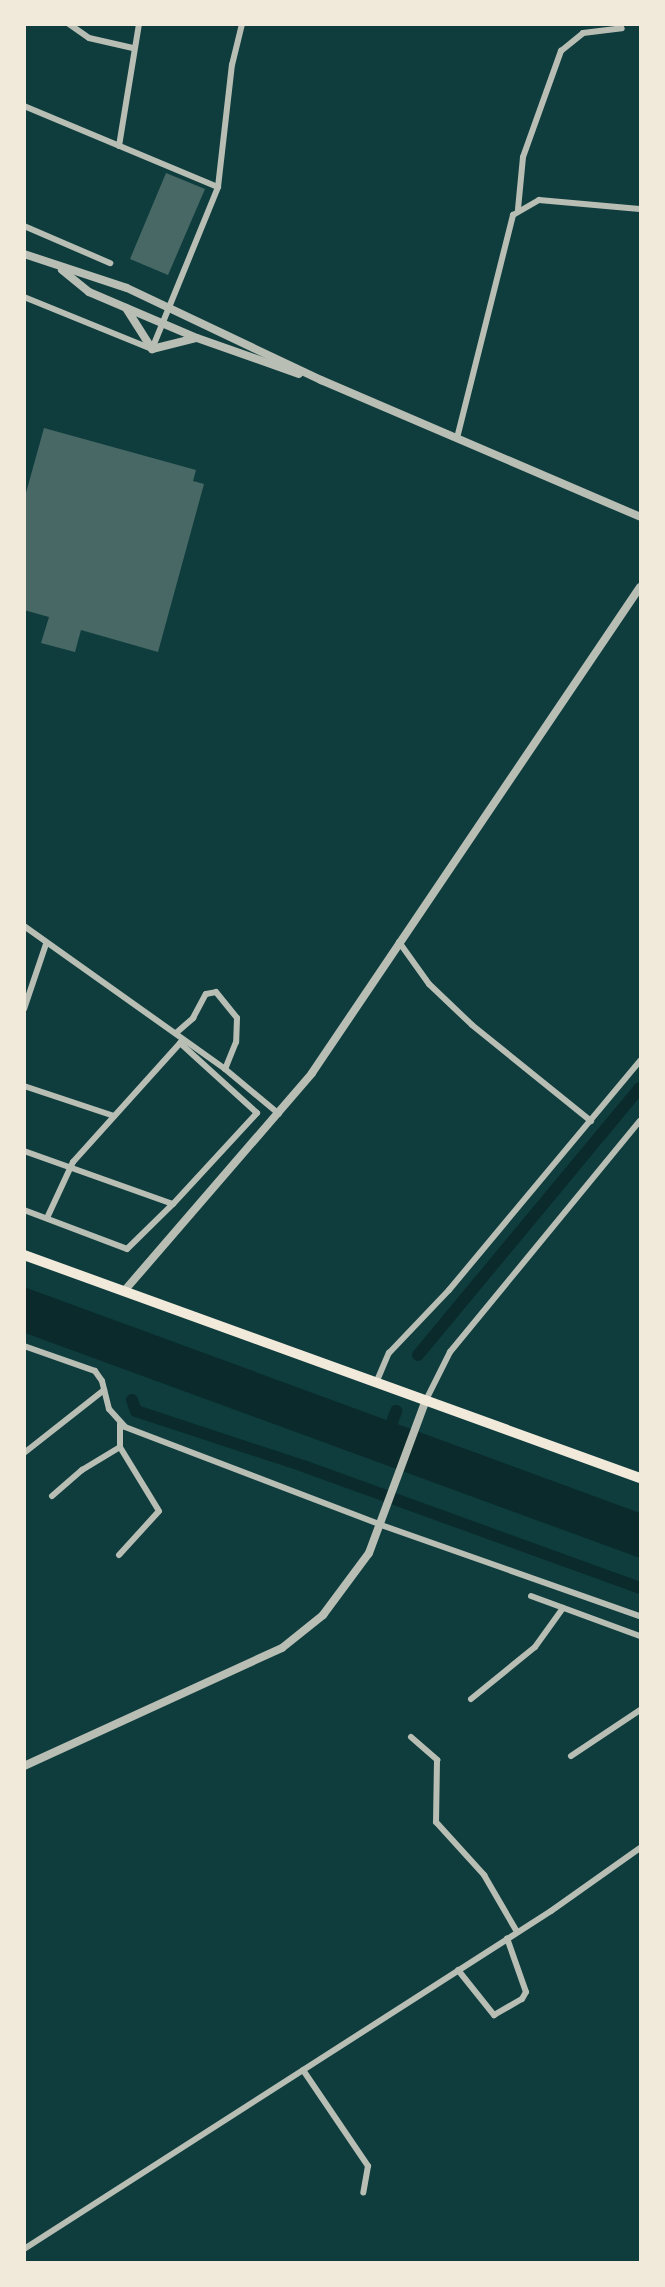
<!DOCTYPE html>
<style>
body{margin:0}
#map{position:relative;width:665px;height:2287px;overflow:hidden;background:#0f3d3e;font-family:Roboto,sans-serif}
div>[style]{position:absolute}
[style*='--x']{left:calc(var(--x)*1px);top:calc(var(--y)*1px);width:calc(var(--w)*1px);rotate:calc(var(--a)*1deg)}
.water>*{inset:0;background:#0a2a2b}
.canal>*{height:12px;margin:-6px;padding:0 6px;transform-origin:6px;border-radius:6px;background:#0a2a2b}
.building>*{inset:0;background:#486865}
.minor>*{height:6px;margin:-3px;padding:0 3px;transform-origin:3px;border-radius:3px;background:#b8beb3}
.tertiary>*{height:8px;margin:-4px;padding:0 4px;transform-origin:4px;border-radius:4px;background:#b8beb3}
.primary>*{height:10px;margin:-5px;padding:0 5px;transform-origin:5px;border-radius:5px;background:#f1e9da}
span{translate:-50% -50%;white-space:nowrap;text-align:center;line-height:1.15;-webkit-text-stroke:5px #f1e9da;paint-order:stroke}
.frame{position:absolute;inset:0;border:26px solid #f1e9da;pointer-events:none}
</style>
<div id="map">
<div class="water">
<div style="clip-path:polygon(24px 1287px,640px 1513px,640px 1558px,25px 1333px)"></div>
</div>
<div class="canal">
<div style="--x:418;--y:1355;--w:347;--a:-50.3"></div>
<div style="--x:132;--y:1400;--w:12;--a:70"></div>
<div style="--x:136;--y:1411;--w:179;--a:18.2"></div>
<div style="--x:306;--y:1467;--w:355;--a:19.9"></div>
<div style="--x:387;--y:1435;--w:26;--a:-69"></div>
</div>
<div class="building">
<div style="clip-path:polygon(166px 173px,205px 189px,168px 275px,130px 259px)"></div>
<div style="clip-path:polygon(44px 428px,196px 470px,193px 481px,204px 484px,158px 652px,81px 630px,75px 652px,41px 643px,49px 617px,24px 610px,24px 500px)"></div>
</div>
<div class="minor">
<div style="--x:69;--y:24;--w:24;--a:35"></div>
<div style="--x:89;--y:38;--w:45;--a:12.8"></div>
<div style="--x:24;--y:106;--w:210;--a:22.7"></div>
<div style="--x:119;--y:146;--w:124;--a:-80.7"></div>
<div style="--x:518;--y:209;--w:52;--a:-84.5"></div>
<div style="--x:523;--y:157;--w:113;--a:-70.3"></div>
<div style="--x:561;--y:51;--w:28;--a:-39"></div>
<div style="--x:583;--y:33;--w:39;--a:-7"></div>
<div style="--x:24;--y:226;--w:94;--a:23.3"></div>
<div style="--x:24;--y:297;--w:138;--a:22.1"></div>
<div style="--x:152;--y:349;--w:175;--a:-67.8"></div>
<div style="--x:218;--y:187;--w:123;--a:-83.5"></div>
<div style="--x:232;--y:65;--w:42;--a:-76.3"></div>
<div style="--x:457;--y:438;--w:230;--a:-75.9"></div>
<div style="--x:513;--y:215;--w:30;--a:-30"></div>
<div style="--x:539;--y:200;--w:101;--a:5.1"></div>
<div style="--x:24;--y:926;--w:247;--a:35.4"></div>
<div style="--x:225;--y:1069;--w:70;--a:39.8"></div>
<div style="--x:399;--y:942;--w:52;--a:54.5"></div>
<div style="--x:429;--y:984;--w:59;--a:43.6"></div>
<div style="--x:472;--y:1025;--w:153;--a:38.9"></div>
<div style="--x:24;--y:1009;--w:69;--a:-71.3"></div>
<div style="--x:176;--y:1033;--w:23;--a:-41"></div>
<div style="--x:193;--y:1018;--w:27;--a:-62"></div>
<div style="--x:206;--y:994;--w:10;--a:-11"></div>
<div style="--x:216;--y:992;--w:33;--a:51"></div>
<div style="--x:237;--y:1018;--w:24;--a:92"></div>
<div style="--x:236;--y:1042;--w:29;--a:112"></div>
<div style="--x:24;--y:1086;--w:95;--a:18.4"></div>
<div style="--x:24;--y:1151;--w:158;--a:19.6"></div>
<div style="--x:173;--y:1204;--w:124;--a:-47.3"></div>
<div style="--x:257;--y:1113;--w:104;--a:-137.7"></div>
<div style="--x:24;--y:1210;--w:110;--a:20.7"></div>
<div style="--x:127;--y:1249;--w:64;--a:-44.4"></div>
<div style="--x:47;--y:1218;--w:62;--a:-65.1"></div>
<div style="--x:73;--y:1162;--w:164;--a:-48"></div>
<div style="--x:24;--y:1346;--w:75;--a:19.4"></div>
<div style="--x:95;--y:1371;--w:12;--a:55"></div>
<div style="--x:102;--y:1381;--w:29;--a:76"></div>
<div style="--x:109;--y:1409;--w:24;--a:48"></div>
<div style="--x:125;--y:1427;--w:274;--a:20.9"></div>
<div style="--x:381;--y:1525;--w:275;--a:19.4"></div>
<div style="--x:376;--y:1383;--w:33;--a:-67"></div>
<div style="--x:389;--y:1353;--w:87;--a:-46.4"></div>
<div style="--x:449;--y:1290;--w:298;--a:-50.2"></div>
<div style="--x:426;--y:1400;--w:54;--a:-63.4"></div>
<div style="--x:450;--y:1352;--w:299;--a:-50.6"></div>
<div style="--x:24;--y:1453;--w:102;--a:-38.2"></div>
<div style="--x:52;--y:1496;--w:40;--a:-41"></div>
<div style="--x:82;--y:1470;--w:44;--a:-31.2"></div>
<div style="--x:119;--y:1555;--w:59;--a:-47.7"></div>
<div style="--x:159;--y:1511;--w:75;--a:-121.4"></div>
<div style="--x:120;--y:1447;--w:23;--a:-90"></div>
<div style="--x:531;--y:1596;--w:116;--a:20.2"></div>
<div style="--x:471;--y:1699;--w:82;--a:-39.1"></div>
<div style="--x:535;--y:1647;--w:48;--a:-54.3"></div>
<div style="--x:411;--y:1737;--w:35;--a:41"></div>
<div style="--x:437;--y:1760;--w:62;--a:90.9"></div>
<div style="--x:436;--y:1822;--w:72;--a:47.8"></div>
<div style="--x:484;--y:1875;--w:66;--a:59.9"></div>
<div style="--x:571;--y:1756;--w:83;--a:-33.7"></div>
<div style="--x:458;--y:1970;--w:58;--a:51.3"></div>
<div style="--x:494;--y:2015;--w:32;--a:-30"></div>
<div style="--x:522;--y:1999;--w:8;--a:-60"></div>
<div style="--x:526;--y:1992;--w:57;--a:-109.4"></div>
<div style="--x:303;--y:2070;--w:116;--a:55.9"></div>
<div style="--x:368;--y:2166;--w:27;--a:100"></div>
<div style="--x:24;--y:2249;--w:626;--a:-32.67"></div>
<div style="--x:551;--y:1911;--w:109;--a:-35.3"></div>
</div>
<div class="tertiary">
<div style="--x:24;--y:254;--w:108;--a:18.3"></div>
<div style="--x:127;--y:288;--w:215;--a:25.4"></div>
<div style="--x:321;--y:380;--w:347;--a:23.2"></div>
<div style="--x:62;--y:270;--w:35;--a:39"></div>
<div style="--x:89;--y:292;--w:117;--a:23.1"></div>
<div style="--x:197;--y:338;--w:108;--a:19.4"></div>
<div style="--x:126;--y:308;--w:49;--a:57.6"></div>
<div style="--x:152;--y:349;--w:45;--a:-14"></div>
<div style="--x:125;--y:1290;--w:286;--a:-49.2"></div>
<div style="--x:312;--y:1073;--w:586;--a:-55.98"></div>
<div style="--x:24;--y:1766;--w:284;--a:-24.6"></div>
<div style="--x:282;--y:1648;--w:53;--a:-38.8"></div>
<div style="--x:323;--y:1615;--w:77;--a:-53.4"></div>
<div style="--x:369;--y:1553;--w:163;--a:-69.6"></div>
</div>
<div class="primary">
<div style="--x:24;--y:1255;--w:655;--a:19.9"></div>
</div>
<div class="frame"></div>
</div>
